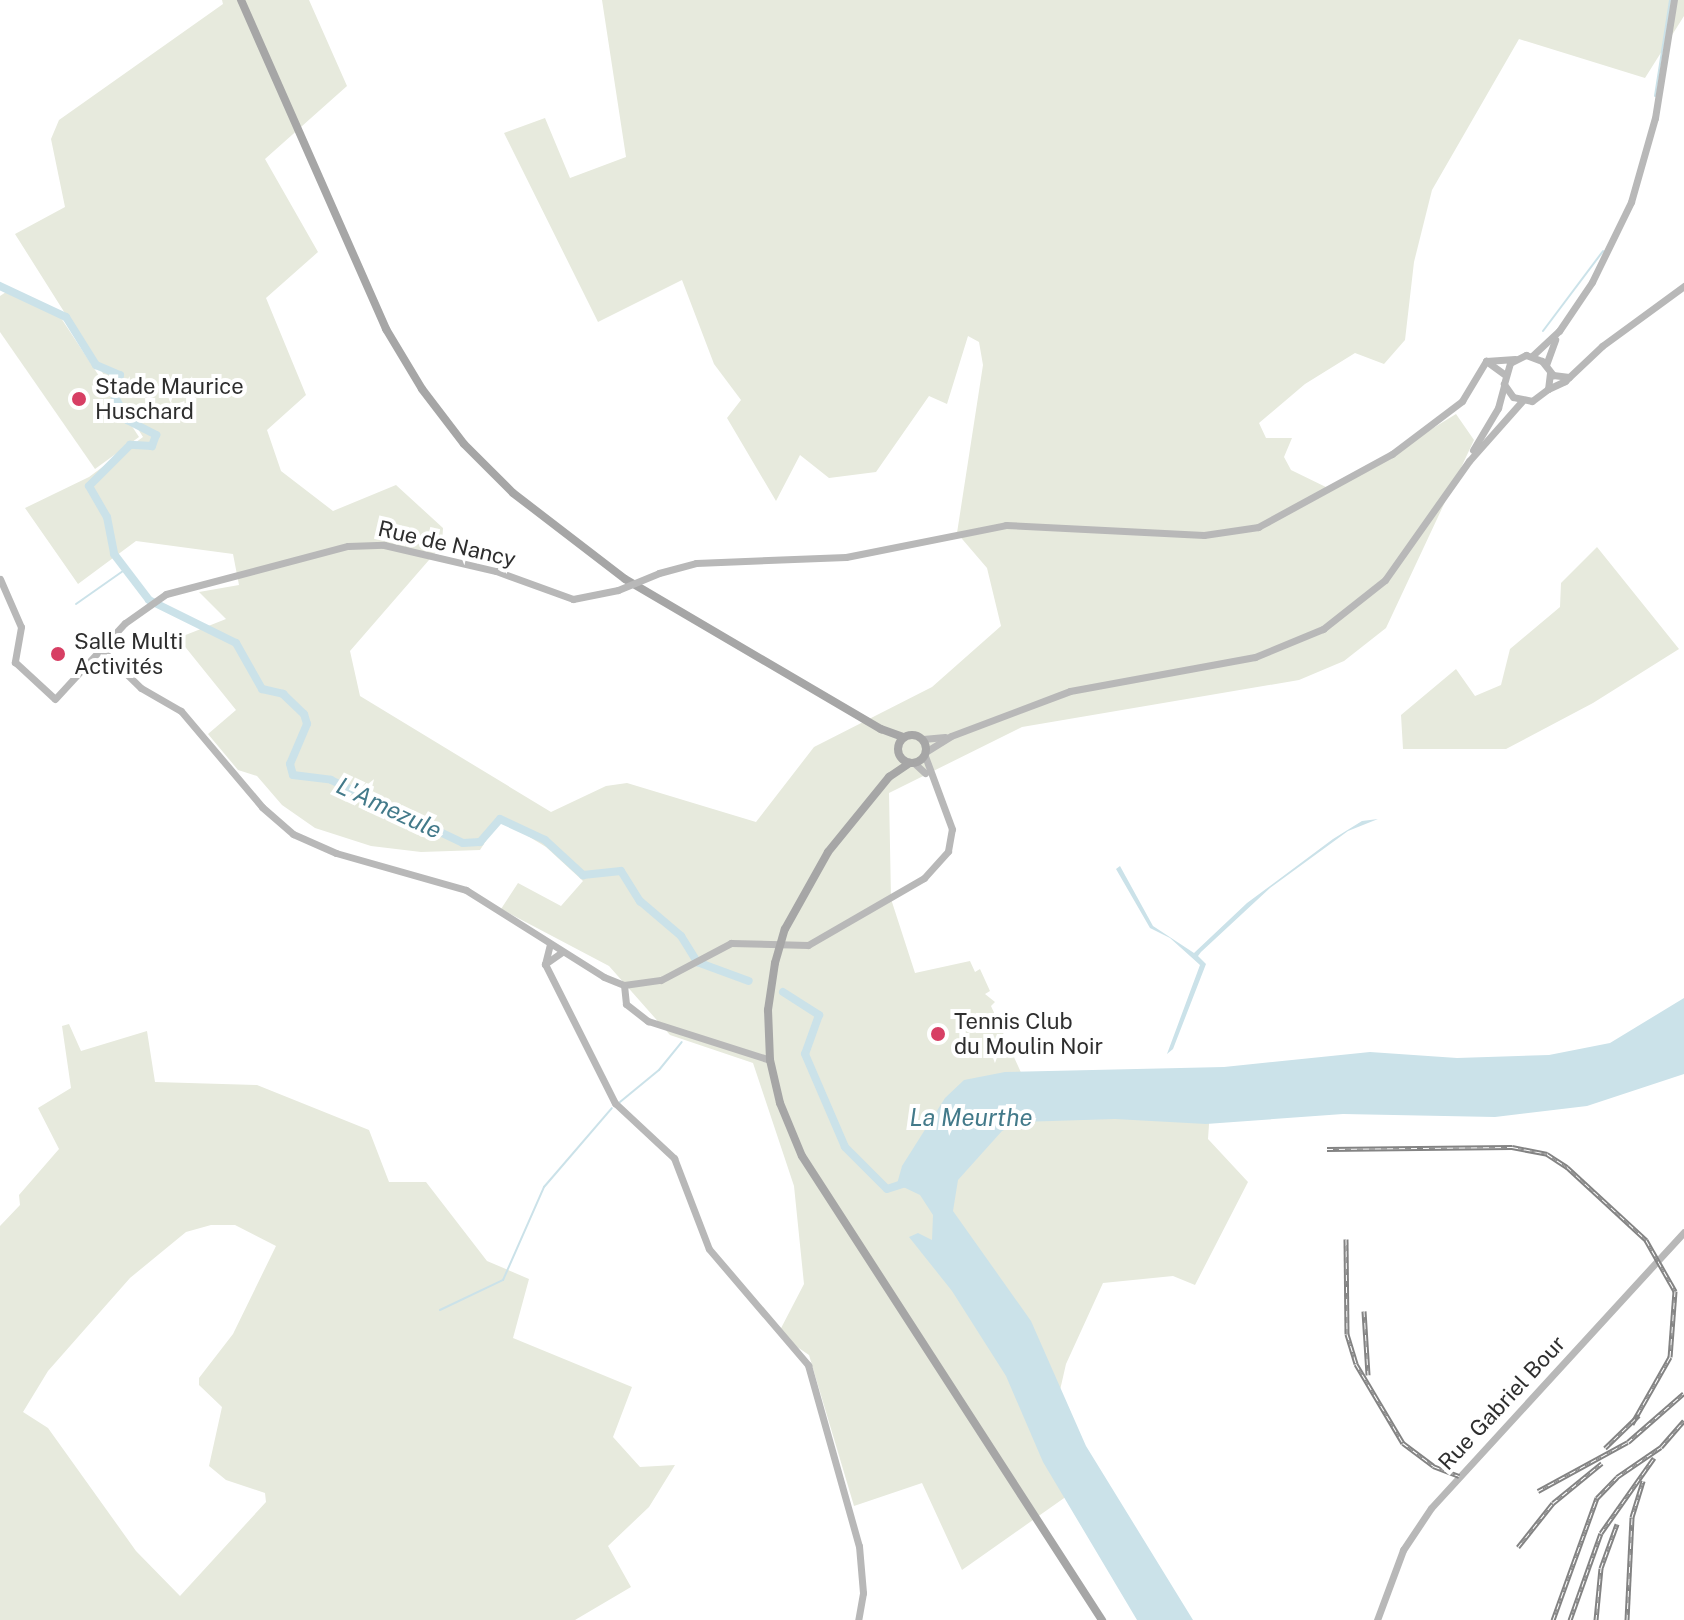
<!DOCTYPE html>
<meta charset="utf-8">
<style>
body{margin:0}
#map{position:relative;width:1684px;height:1620px;overflow:hidden;background:#fff;font-family:"Public Sans",sans-serif}
div>[style]{position:absolute}
[style*='--x']{left:calc(var(--x)*1px);top:calc(var(--y)*1px);width:calc(var(--w)*1px);rotate:calc(var(--a)*1deg)}
.green>*{inset:0;background:#e7eadd}
.water>*{inset:0;background:#cbe2e9}
.stream>*{height:2px;margin:-1px;padding:0 1px;transform-origin:1px;border-radius:1px;background:#cbe2e9}
.river>*{height:8px;margin:-4px;padding:0 4px;transform-origin:4px;border-radius:4px;background:#cbe2e9}
.secondary>*{height:7px;margin:-3.5px;padding:0 3.5px;transform-origin:3.5px;border-radius:3.5px;background:#b8b8b8}
.primary>*{height:8px;margin:-4px;padding:0 4px;transform-origin:4px;border-radius:4px;background:#a6a6a6}
.primary>.ring{margin:-4px;padding:0;box-sizing:content-box;background:none;border:8px solid #a6a6a6;border-radius:50%}
.rail>*{height:5px;margin-top:-2.5px;transform-origin:0;background:repeating-linear-gradient(90deg,#fff 0 6px,#838383 0 12px);box-sizing:border-box;border-block:2px solid #838383}
.secondary-bridge>*{height:7px;margin:-3.5px;padding:0 3.5px;transform-origin:3.5px;border-radius:3.5px;background:#b8b8b8}
.primary-bridge>*{height:8px;margin:-4px;padding:0 4px;transform-origin:4px;border-radius:4px;background:#a6a6a6}
.dots>*{width:22px;height:22px;translate:-50% -50%;box-sizing:border-box;border:4px solid #fff;border-radius:50%}
span{translate:-50% -50%;white-space:nowrap;text-align:center;line-height:1.15;-webkit-text-stroke:8px #fff;paint-order:stroke}
.poi-label{font-size:22px;color:#2e2e2e}
.left{translate:0 -50%;text-align:left}
.street-label{font-size:22px;color:#2e2e2e}
.water-label{font-size:24px;color:#437a8a;font-style:italic}
</style>
<div id="map">
<div class="green">
<div style="clip-path:polygon(222px 0,309px 0,347px 86px,265px 159px,318px 252px,266px 298px,306px 395px,267px 430px,281px 471px,333px 511px,396px 485px,443px 528px,442px 545px,350px 651px,360px 696px,551px 812px,606px 786px,627px 783px,756px 822px,814px 747px,932px 687px,1001px 626px,987px 568px,957px 533px,983px 365px,979px 342px,968px 336px,947px 404px,929px 396px,876px 472px,829px 478px,800px 455px,776px 501px,727px 418px,741px 400px,714px 364px,682px 280px,598px 322px,504px 133px,545px 118px,570px 178px,626px 157px,602px 0,1684px 0,1684px 16px,1645px 78px,1519px 39px,1432px 190px,1414px 262px,1405px 340px,1384px 364px,1355px 353px,1305px 384px,1259px 423px,1266px 438px,1292px 438px,1284px 457px,1291px 470px,1332px 490px,1456px 414px,1474px 440px,1386px 628px,1344px 661px,1299px 680px,1022px 727px,889px 793px,891px 899px,915px 973px,970px 961px,975px 972px,980px 969px,990px 991px,985px 994px,995px 1002px,991px 1006px,1023px 1077px,1211px 1096px,1208px 1139px,1248px 1182px,1195px 1285px,1173px 1276px,1103px 1283px,1066px 1364px,1050px 1434px,1067px 1496px,962px 1570px,922px 1483px,854px 1506px,809px 1355px,778px 1334px,804px 1284px,794px 1186px,753px 1063px,670px 1035px,609px 966px,501px 909px,518px 883px,561px 906px,583px 881px,546px 847px,508px 824px,497px 824px,480px 850px,421px 852px,371px 846px,315px 828px,282px 805px,257px 776px,238px 770px,208px 734px,236px 710px,178px 638px,226px 619px,199px 592px,239px 585px,233px 554px,136px 541px,78px 584px,25px 508px,89px 477px,143px 437px,15px 234px,65px 207px,51px 139px,59px 120px,223px 4px)"></div>
<div style="clip-path:polygon(6px 292px,61px 318px,139px 437px,95px 469px,0 332px,0 296px)"></div>
<div style="clip-path:polygon(1597px 547px,1679px 649px,1593px 703px,1506px 749px,1403px 749px,1401px 715px,1456px 669px,1475px 696px,1501px 685px,1510px 649px,1560px 607px,1561px 583px)"></div>
<div style="clip-path:polygon(evenodd,69px 1024px,81px 1051px,147px 1031px,155px 1082px,257px 1085px,369px 1130px,389px 1182px,426px 1182px,487px 1261px,529px 1279px,513px 1338px,632px 1387px,613px 1437px,640px 1467px,675px 1465px,649px 1507px,608px 1546px,631px 1587px,575px 1620px,0 1620px,0 1226px,20px 1205px,19px 1195px,59px 1149px,38px 1108px,71px 1088px,62px 1026px,69px 1024px,211px 1225px,235px 1225px,276px 1246px,233px 1334px,199px 1378px,199px 1385px,222px 1407px,209px 1466px,226px 1480px,265px 1493px,266px 1502px,180px 1596px,136px 1551px,48px 1428px,23px 1412px,48px 1371px,130px 1278px,186px 1232px,211px 1225px)"></div>
</div>
<div class="water">
<div style="clip-path:polygon(1378px 819px,1348px 831px,1270px 888px,1201px 952px,1198px 956px,1206px 964px,1173px 1049px,1167px 1054px,1200px 965px,1170px 938px,1150px 928px,1116px 869px,1120px 866px,1153px 926px,1194px 953px,1247px 903px,1333px 839px,1362px 821px)"></div>
<div style="clip-path:polygon(1684px 998px,1684px 1074px,1587px 1106px,1495px 1117px,1343px 1114px,1206px 1124px,1115px 1119px,1020px 1122px,1002px 1131px,958px 1180px,953px 1211px,1031px 1321px,1086px 1446px,1193px 1620px,1137px 1620px,1043px 1462px,1006px 1376px,952px 1291px,909px 1237px,918px 1233px,932px 1240px,933px 1215px,920px 1195px,897px 1184px,902px 1166px,945px 1098px,964px 1080px,1005px 1072px,1224px 1067px,1370px 1052px,1457px 1058px,1549px 1055px,1610px 1043px)"></div>
</div>
<div class="stream">
<div style="--x:1655;--y:96;--w:97;--a:-81.1"></div>
<div style="--x:1543;--y:331;--w:100;--a:-53.1"></div>
<div style="--x:76;--y:604;--w:57;--a:-35.1"></div>
<div style="--x:620;--y:1102;--w:50;--a:-39.4"></div>
<div style="--x:659;--y:1070;--w:36;--a:-51"></div>
<div style="--x:440;--y:1310;--w:70;--a:-25.5"></div>
<div style="--x:503;--y:1280;--w:102;--a:-66.2"></div>
<div style="--x:544;--y:1187;--w:104;--a:-49.3"></div>
</div>
<div class="river">
<div style="--x:0;--y:286;--w:73;--a:25.2"></div>
<div style="--x:66;--y:317;--w:57;--a:58"></div>
<div style="--x:96;--y:365;--w:26;--a:23"></div>
<div style="--x:120;--y:375;--w:23;--a:103"></div>
<div style="--x:115;--y:397;--w:26;--a:62"></div>
<div style="--x:127;--y:420;--w:33;--a:27"></div>
<div style="--x:156;--y:435;--w:12;--a:110"></div>
<div style="--x:152;--y:446;--w:22;--a:-177"></div>
<div style="--x:130;--y:445;--w:58;--a:135"></div>
<div style="--x:89;--y:486;--w:36;--a:60"></div>
<div style="--x:107;--y:517;--w:38;--a:79"></div>
<div style="--x:114;--y:554;--w:58;--a:52.7"></div>
<div style="--x:149;--y:600;--w:97;--a:26.3"></div>
<div style="--x:236;--y:643;--w:53;--a:60.5"></div>
<div style="--x:262;--y:689;--w:22;--a:13"></div>
<div style="--x:283;--y:694;--w:29;--a:44"></div>
<div style="--x:304;--y:714;--w:10;--a:73"></div>
<div style="--x:307;--y:724;--w:43;--a:113"></div>
<div style="--x:290;--y:764;--w:11;--a:75"></div>
<div style="--x:293;--y:775;--w:38;--a:7"></div>
<div style="--x:331;--y:780;--w:146;--a:25.5"></div>
<div style="--x:463;--y:843;--w:17;--a:-3"></div>
<div style="--x:480;--y:842;--w:30;--a:-49"></div>
<div style="--x:500;--y:819;--w:50;--a:25"></div>
<div style="--x:545;--y:840;--w:52;--a:42.6"></div>
<div style="--x:583;--y:875;--w:38;--a:-6"></div>
<div style="--x:621;--y:871;--w:36;--a:58"></div>
<div style="--x:640;--y:901;--w:54;--a:40.5"></div>
<div style="--x:681;--y:936;--w:31;--a:58"></div>
<div style="--x:697;--y:962;--w:55;--a:20.1"></div>
<div style="--x:783;--y:992;--w:43;--a:32.6"></div>
<div style="--x:819;--y:1015;--w:41;--a:109.7"></div>
<div style="--x:805;--y:1054;--w:101;--a:66.7"></div>
<div style="--x:845;--y:1147;--w:59;--a:45"></div>
<div style="--x:887;--y:1189;--w:19;--a:-18"></div>
</div>
<div class="secondary">
<div style="--x:1532;--y:356;--w:37;--a:-43"></div>
<div style="--x:1559;--y:331;--w:59;--a:-56"></div>
<div style="--x:1592;--y:282;--w:89;--a:-64"></div>
<div style="--x:1631;--y:202;--w:87;--a:-74.1"></div>
<div style="--x:1655;--y:118;--w:120;--a:-80.9"></div>
<div style="--x:1486;--y:361;--w:22;--a:36"></div>
<div style="--x:1546;--y:365;--w:27;--a:-70"></div>
<div style="--x:1550;--y:373;--w:16;--a:97"></div>
<div style="--x:1548;--y:389;--w:20;--a:143"></div>
<div style="--x:1532;--y:401;--w:19;--a:-168"></div>
<div style="--x:1513;--y:397;--w:16;--a:-125"></div>
<div style="--x:1504;--y:384;--w:22;--a:-74"></div>
<div style="--x:1510;--y:363;--w:18;--a:-27"></div>
<div style="--x:1526;--y:355;--w:17;--a:21"></div>
<div style="--x:1542;--y:361;--w:18;--a:52"></div>
<div style="--x:1553;--y:375;--w:16;--a:7"></div>
<div style="--x:1548;--y:389;--w:19;--a:-25"></div>
<div style="--x:1565;--y:381;--w:51;--a:-43.4"></div>
<div style="--x:1602;--y:346;--w:102;--a:-36.2"></div>
<div style="--x:1473;--y:450;--w:49;--a:-59.2"></div>
<div style="--x:1498;--y:408;--w:23;--a:-75"></div>
<div style="--x:659;--y:573;--w:38;--a:-15"></div>
<div style="--x:696;--y:563;--w:150;--a:-2.3"></div>
<div style="--x:846;--y:557;--w:163;--a:-11.3"></div>
<div style="--x:1006;--y:525;--w:198;--a:2.9"></div>
<div style="--x:1204;--y:535;--w:55;--a:-8.4"></div>
<div style="--x:1258;--y:527;--w:153;--a:-28.6"></div>
<div style="--x:1392;--y:454;--w:88;--a:-37.1"></div>
<div style="--x:1462;--y:401;--w:47;--a:-59"></div>
<div style="--x:1486;--y:361;--w:29;--a:-4"></div>
<div style="--x:0;--y:579;--w:52;--a:66.4"></div>
<div style="--x:21;--y:627;--w:36;--a:100"></div>
<div style="--x:15;--y:662;--w:54;--a:42.8"></div>
<div style="--x:55;--y:699;--w:103;--a:-47.4"></div>
<div style="--x:125;--y:623;--w:50;--a:-35.3"></div>
<div style="--x:166;--y:594;--w:188;--a:-14.8"></div>
<div style="--x:348;--y:546;--w:36;--a:-2"></div>
<div style="--x:384;--y:545;--w:115;--a:13.1"></div>
<div style="--x:496;--y:571;--w:82;--a:20"></div>
<div style="--x:573;--y:599;--w:46;--a:-11.3"></div>
<div style="--x:102;--y:650;--w:54;--a:44.3"></div>
<div style="--x:141;--y:688;--w:46;--a:29.9"></div>
<div style="--x:181;--y:711;--w:126;--a:49.8"></div>
<div style="--x:262;--y:807;--w:41;--a:41.1"></div>
<div style="--x:293;--y:834;--w:47;--a:23.8"></div>
<div style="--x:336;--y:853;--w:135;--a:15.9"></div>
<div style="--x:466;--y:890;--w:163;--a:32.2"></div>
<div style="--x:604;--y:977;--w:22;--a:22"></div>
<div style="--x:624;--y:985;--w:37;--a:-8"></div>
<div style="--x:661;--y:980;--w:79;--a:-27.9"></div>
<div style="--x:731;--y:943;--w:77;--a:1.5"></div>
<div style="--x:808;--y:945;--w:134;--a:-30"></div>
<div style="--x:924;--y:878;--w:36;--a:-48"></div>
<div style="--x:948;--y:851;--w:22;--a:-80"></div>
<div style="--x:952;--y:829;--w:78;--a:-110.3"></div>
<div style="--x:923;--y:739;--w:22;--a:-5"></div>
<div style="--x:927;--y:751;--w:28;--a:-32"></div>
<div style="--x:951;--y:736;--w:127;--a:-20.7"></div>
<div style="--x:1070;--y:691;--w:188;--a:-10.4"></div>
<div style="--x:1255;--y:657;--w:74;--a:-22.4"></div>
<div style="--x:1323;--y:629;--w:79;--a:-38.3"></div>
<div style="--x:1385;--y:580;--w:146;--a:-54.8"></div>
<div style="--x:1469;--y:461;--w:80;--a:-48.5"></div>
<div style="--x:914;--y:763;--w:15;--a:42"></div>
<div style="--x:550;--y:944;--w:21;--a:104"></div>
<div style="--x:545;--y:964;--w:156;--a:63.3"></div>
<div style="--x:615;--y:1103;--w:81;--a:43"></div>
<div style="--x:674;--y:1158;--w:97;--a:69"></div>
<div style="--x:709;--y:1249;--w:153;--a:49.5"></div>
<div style="--x:808;--y:1365;--w:188;--a:74.3"></div>
<div style="--x:859;--y:1546;--w:47;--a:85.1"></div>
<div style="--x:863;--y:1593;--w:27;--a:100"></div>
<div style="--x:545;--y:964;--w:21;--a:-35"></div>
<div style="--x:624;--y:985;--w:19;--a:84"></div>
<div style="--x:626;--y:1004;--w:28;--a:38"></div>
<div style="--x:648;--y:1021;--w:128;--a:17.7"></div>
<div style="--x:1377;--y:1620;--w:75;--a:-69.6"></div>
<div style="--x:1403;--y:1550;--w:50;--a:-56.3"></div>
<div style="--x:1431;--y:1508;--w:374;--a:-47.5"></div>
</div>
<div class="primary">
<div style="--x:241;--y:0;--w:360;--a:66.2"></div>
<div style="--x:386;--y:329;--w:70;--a:59"></div>
<div style="--x:422;--y:389;--w:69;--a:52.6"></div>
<div style="--x:464;--y:444;--w:69;--a:45"></div>
<div style="--x:513;--y:493;--w:141;--a:37.5"></div>
<div style="--x:625;--y:579;--w:297;--a:30.4"></div>
<div style="--x:881;--y:729;--w:23;--a:20"></div>
<div class="ring" style="left:898px;top:735px;width:20px;height:20px"></div>
<div style="--x:785;--y:929;--w:88;--a:-60.8"></div>
<div style="--x:828;--y:852;--w:97;--a:-50.9"></div>
<div style="--x:889;--y:777;--w:25;--a:-34"></div>
<div style="--x:775;--y:963;--w:48;--a:98.5"></div>
<div style="--x:768;--y:1010;--w:50;--a:87.7"></div>
<div style="--x:770;--y:1060;--w:44;--a:76.9"></div>
<div style="--x:780;--y:1103;--w:57;--a:67.5"></div>
<div style="--x:802;--y:1156;--w:553;--a:57.12"></div>
</div>
<div class="rail">
<div style="--x:1327;--y:1149;--w:185;--a:-0.6"></div>
<div style="--x:1512;--y:1147;--w:36;--a:11"></div>
<div style="--x:1547;--y:1154;--w:24;--a:33"></div>
<div style="--x:1567;--y:1167;--w:108;--a:42.7"></div>
<div style="--x:1646;--y:1240;--w:59;--a:60.4"></div>
<div style="--x:1675;--y:1291;--w:66;--a:94.3"></div>
<div style="--x:1670;--y:1357;--w:77;--a:119.6"></div>
<div style="--x:1346;--y:1239;--w:95;--a:89.4"></div>
<div style="--x:1347;--y:1334;--w:31;--a:73"></div>
<div style="--x:1356;--y:1364;--w:92;--a:59.3"></div>
<div style="--x:1403;--y:1443;--w:38;--a:37"></div>
<div style="--x:1433;--y:1466;--w:28;--a:21"></div>
<div style="--x:1364;--y:1311;--w:64;--a:86.4"></div>
<div style="--x:1605;--y:1448;--w:47;--a:-44.1"></div>
<div style="--x:1538;--y:1491;--w:102;--a:-28.6"></div>
<div style="--x:1628;--y:1442;--w:74;--a:-41.2"></div>
<div style="--x:1518;--y:1547;--w:56;--a:-51.5"></div>
<div style="--x:1553;--y:1503;--w:63;--a:-39.2"></div>
<div style="--x:1553;--y:1620;--w:130;--a:-70.2"></div>
<div style="--x:1597;--y:1498;--w:29;--a:-46"></div>
<div style="--x:1617;--y:1477;--w:53;--a:-34.3"></div>
<div style="--x:1661;--y:1447;--w:35;--a:-49"></div>
<div style="--x:1570;--y:1620;--w:92;--a:-70.4"></div>
<div style="--x:1601;--y:1533;--w:92;--a:-54.8"></div>
<div style="--x:1596;--y:1620;--w:52;--a:-84.5"></div>
<div style="--x:1601;--y:1568;--w:47;--a:-70"></div>
<div style="--x:1627;--y:1620;--w:103;--a:-87.2"></div>
<div style="--x:1632;--y:1517;--w:38;--a:-73"></div>
</div>
<div class="secondary-bridge">
<div style="--x:618;--y:590;--w:44;--a:-22.5"></div>
</div>
<div class="primary-bridge">
<div style="--x:775;--y:963;--w:35;--a:-74"></div>
</div>
<div class="dots">
<div style="left:79px;top:399px;background:#d73f64"></div>
<div style="left:58px;top:654px;background:#d73f64"></div>
<div style="left:938px;top:1034px;background:#d73f64"></div>
</div>
<div class="poi-label">
<span class="left" style="left:95px;top:399px">Stade Maurice<br>Huschard</span>
<span class="left" style="left:74px;top:654px">Salle Multi<br>Activités</span>
<span class="left" style="left:954px;top:1034px">Tennis Club<br>du Moulin Noir</span>
</div>
<div class="street-label">
<span style="left:447px;top:544px;rotate:13deg">Rue de Nancy</span>
<span style="left:1502px;top:1403px;rotate:-47deg">Rue Gabriel Bour</span>
</div>
<div class="water-label">
<span style="left:389px;top:808px;rotate:25deg">L'Amezule</span>
<span style="left:971px;top:1118px">La Meurthe</span>
</div>
</div>
